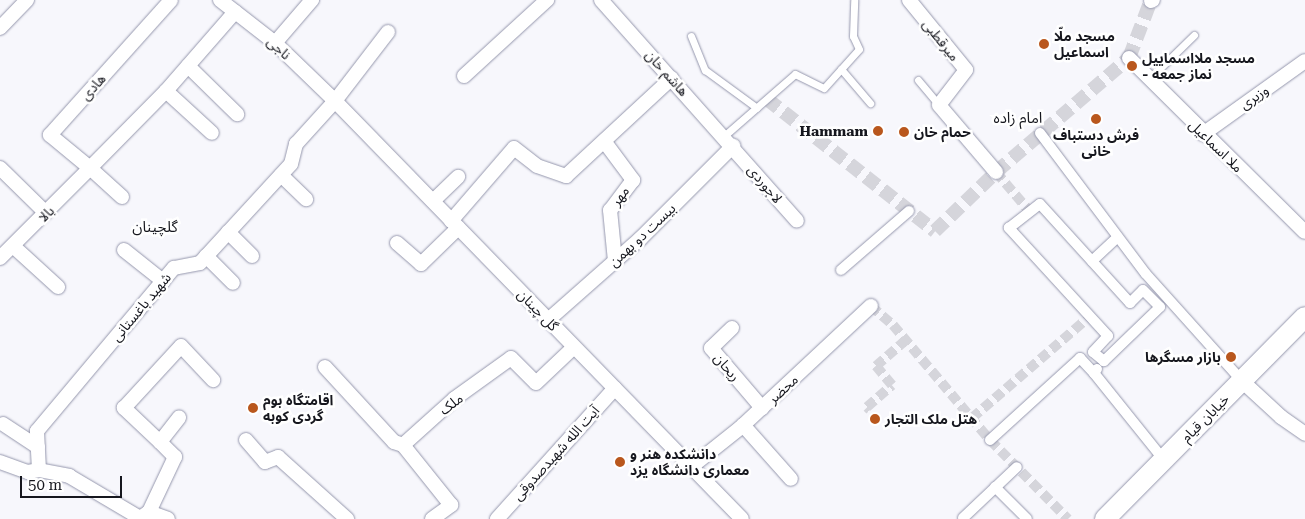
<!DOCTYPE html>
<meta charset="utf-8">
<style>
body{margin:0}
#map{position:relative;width:1305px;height:519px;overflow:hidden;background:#f7f7fc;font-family:"Roboto Serif","Noto Sans Arabic",serif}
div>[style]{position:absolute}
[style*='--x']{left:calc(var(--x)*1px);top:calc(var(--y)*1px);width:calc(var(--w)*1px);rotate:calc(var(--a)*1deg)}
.pedestrian-tunnel>*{height:10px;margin-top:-5px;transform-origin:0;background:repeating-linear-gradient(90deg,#d5d5db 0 10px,transparent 0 15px)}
.minor-tunnel>*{height:14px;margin-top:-7px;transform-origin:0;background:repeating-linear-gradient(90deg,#d5d5db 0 14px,transparent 0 21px)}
.roads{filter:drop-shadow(0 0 1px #9597ad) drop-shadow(0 0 1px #9597ad)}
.service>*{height:7px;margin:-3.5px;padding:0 3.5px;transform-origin:3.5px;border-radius:3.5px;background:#fff}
.pedestrian>*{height:10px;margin:-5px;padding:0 5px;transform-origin:5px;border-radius:5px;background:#fff}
.minor>*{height:14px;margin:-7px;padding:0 7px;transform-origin:7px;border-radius:7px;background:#fff}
.secondary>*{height:20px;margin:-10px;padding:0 10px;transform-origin:10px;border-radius:10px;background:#fff}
.dots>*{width:14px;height:14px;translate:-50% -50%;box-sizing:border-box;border:2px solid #fff;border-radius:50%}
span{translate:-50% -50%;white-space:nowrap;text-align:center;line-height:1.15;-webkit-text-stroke:5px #fff;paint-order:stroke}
.poi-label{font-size:14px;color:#16171e;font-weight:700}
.left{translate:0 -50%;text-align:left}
.right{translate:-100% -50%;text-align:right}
.street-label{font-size:14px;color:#16171e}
.neighbourhood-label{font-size:15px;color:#16171e}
.scale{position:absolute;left:20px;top:476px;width:102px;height:22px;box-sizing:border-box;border:2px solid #16171e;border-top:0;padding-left:6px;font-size:15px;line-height:18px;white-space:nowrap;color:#16171e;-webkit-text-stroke:4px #fff;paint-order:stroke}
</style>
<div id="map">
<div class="pedestrian-tunnel">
<div style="--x:996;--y:172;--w:52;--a:49.6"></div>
<div style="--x:871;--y:306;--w:29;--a:41"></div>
<div style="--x:893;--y:325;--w:150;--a:49.9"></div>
<div style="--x:990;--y:440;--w:111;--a:45.4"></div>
<div style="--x:870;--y:410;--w:4;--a:-135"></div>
<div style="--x:867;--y:407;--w:33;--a:-41"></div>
<div style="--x:892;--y:385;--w:25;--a:-130"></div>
<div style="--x:876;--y:366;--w:40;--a:-41"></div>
<div style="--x:972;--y:418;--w:155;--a:-40.8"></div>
</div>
<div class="minor-tunnel">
<div style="--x:767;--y:99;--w:214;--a:38.2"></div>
<div style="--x:935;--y:231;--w:85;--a:-44"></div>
<div style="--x:996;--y:172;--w:175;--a:-40.6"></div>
<div style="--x:1129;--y:58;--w:62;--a:-69.2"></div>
</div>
<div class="roads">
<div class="service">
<div style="--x:691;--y:36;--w:37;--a:68"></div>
<div style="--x:705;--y:70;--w:64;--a:36.2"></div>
<div style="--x:841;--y:69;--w:45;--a:49.5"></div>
<div style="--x:1149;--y:79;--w:63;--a:-44.4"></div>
<div style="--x:918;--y:80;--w:33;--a:50"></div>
<div style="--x:724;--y:136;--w:94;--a:-41.1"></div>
<div style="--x:795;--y:74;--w:32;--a:26"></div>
<div style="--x:824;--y:88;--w:52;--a:-48.1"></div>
<div style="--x:859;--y:49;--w:14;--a:-115"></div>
<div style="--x:853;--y:36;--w:36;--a:-88"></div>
</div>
<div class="pedestrian">
<div style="--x:1040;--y:133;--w:176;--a:53.1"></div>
<div style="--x:1146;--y:274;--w:144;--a:48.1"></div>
<div style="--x:1040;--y:204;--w:134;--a:47.7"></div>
<div style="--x:1130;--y:303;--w:18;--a:-45"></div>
<div style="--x:1143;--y:290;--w:24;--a:45"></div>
<div style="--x:1160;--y:307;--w:78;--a:136"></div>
<div style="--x:1104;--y:361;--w:14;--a:-141"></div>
<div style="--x:1093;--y:352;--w:22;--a:-47"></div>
<div style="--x:1108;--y:336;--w:147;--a:-132.5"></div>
<div style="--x:1009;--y:228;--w:39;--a:-38"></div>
<div style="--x:1092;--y:261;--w:35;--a:-43"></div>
<div style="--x:841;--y:270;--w:90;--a:-40.9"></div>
<div style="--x:1097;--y:369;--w:5;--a:127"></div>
<div style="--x:1094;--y:373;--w:112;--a:51.2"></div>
<div style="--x:990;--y:440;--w:122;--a:-42.3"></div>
<div style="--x:1080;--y:358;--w:21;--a:47"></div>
<div style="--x:995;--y:487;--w:45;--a:45"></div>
<div style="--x:963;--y:518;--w:74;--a:-43.4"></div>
</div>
<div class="minor">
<div style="--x:220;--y:0;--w:70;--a:38"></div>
<div style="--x:275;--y:43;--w:83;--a:44"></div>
<div style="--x:335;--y:101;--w:583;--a:45.76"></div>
<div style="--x:601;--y:0;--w:295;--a:48.4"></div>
<div style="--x:909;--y:0;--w:90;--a:50.8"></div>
<div style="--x:966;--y:70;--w:44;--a:127.6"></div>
<div style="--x:939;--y:105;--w:88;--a:49.6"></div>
<div style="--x:1151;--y:1;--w:2;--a:-27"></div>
<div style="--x:0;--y:28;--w:39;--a:-46"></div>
<div style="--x:275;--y:43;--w:57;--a:-49.3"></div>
<div style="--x:1129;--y:58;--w:247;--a:44.7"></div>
<div style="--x:188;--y:66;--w:69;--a:44.4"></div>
<div style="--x:464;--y:76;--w:113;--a:-42.5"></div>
<div style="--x:166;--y:91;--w:62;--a:42.4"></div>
<div style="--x:1203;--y:134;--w:125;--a:-35.6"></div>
<div style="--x:604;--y:141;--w:49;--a:53.4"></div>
<div style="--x:633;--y:180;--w:38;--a:127"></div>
<div style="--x:610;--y:210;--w:51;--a:84.4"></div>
<div style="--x:0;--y:168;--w:64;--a:44.4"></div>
<div style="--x:281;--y:175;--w:35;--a:44"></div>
<div style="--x:122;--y:197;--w:43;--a:-137.8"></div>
<div style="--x:90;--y:168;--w:108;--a:-45.4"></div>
<div style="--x:166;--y:91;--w:105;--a:-48.9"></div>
<div style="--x:433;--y:201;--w:35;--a:-44"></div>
<div style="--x:451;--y:221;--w:96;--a:-49.2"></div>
<div style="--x:514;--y:148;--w:29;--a:38"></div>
<div style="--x:537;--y:166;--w:31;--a:19"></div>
<div style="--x:566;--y:176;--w:144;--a:-42.8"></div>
<div style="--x:228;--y:232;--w:34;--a:45"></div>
<div style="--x:397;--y:243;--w:32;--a:41"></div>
<div style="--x:421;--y:264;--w:52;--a:-44.2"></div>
<div style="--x:13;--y:246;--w:61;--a:42.3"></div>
<div style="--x:124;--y:250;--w:50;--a:38.5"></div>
<div style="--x:206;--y:256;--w:38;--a:45"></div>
<div style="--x:0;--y:258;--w:127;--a:-45"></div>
<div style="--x:90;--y:168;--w:52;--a:-140.5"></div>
<div style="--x:50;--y:135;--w:181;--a:-48.1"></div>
<div style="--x:548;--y:320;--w:123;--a:-41.4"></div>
<div style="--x:640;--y:239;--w:132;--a:-45"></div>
<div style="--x:732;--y:328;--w:29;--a:136"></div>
<div style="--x:711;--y:348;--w:79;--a:49.6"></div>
<div style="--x:325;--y:367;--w:102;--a:47.4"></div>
<div style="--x:394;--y:442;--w:9;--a:18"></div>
<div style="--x:1242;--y:381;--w:53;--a:42.7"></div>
<div style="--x:1281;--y:417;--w:29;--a:35"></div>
<div style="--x:3;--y:424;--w:42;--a:33.3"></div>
<div style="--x:743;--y:425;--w:72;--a:48.4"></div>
<div style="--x:246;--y:440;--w:29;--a:49"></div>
<div style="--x:265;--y:462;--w:14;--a:-21"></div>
<div style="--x:278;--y:457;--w:93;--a:41.9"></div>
<div style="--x:160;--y:442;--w:50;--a:-136.6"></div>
<div style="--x:124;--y:408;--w:84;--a:-47.4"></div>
<div style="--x:181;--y:346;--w:47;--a:46.7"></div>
<div style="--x:0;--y:462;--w:30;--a:20"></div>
<div style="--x:28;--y:472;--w:11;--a:-10"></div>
<div style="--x:39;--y:470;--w:31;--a:11"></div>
<div style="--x:69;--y:476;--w:82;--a:30.6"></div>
<div style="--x:140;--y:518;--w:11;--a:-34"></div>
<div style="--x:149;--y:512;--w:20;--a:20"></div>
<div style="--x:691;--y:467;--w:63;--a:-38.5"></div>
<div style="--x:740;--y:428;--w:179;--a:-43"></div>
<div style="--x:39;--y:470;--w:39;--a:-93"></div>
<div style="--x:37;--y:431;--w:213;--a:-50"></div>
<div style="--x:174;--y:268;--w:26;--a:-11"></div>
<div style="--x:200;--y:263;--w:134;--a:-47.4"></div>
<div style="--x:291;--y:164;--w:21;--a:-76"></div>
<div style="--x:296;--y:144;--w:58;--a:-47.8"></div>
<div style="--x:335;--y:101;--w:87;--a:-52.5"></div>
<div style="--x:149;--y:512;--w:61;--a:-64.7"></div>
<div style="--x:175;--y:457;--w:21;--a:-135"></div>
<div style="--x:160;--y:442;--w:31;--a:-52"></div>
<div style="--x:432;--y:519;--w:24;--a:-36"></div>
<div style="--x:451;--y:505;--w:77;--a:-128.7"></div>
<div style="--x:403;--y:445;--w:69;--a:-42"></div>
<div style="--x:454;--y:399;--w:70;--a:-35.7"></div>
<div style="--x:511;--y:358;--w:35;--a:45"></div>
<div style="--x:536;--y:383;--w:52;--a:-43.5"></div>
<div style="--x:497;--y:519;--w:176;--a:-48"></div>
</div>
<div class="secondary">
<div style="--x:1105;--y:519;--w:284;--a:-45.3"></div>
</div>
</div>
<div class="dots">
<div style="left:1044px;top:44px;background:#b9571d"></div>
<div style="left:1132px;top:66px;background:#b9571d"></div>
<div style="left:1096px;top:119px;background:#b9571d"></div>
<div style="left:878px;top:131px;background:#b9571d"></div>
<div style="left:904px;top:132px;background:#b9571d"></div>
<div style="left:1231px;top:357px;background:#b9571d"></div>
<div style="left:253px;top:408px;background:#b9571d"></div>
<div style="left:875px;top:419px;background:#b9571d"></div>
<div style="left:620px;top:462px;background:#b9571d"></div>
</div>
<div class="poi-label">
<span class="left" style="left:1054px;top:44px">مسجد ملّا<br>اسماعیل</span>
<span class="left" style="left:1142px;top:66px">مسجد ملااسماییل<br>- نماز جمعه</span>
<span class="right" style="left:868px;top:131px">Hammam</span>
<span class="left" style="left:914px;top:132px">حمام خان</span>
<span style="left:1096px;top:143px">فرش دستباف<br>خانی</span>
<span class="right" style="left:1221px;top:357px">بازار مسگرها</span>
<span class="left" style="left:263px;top:408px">اقامتگاه بوم<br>گردی کوبه</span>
<span class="left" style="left:885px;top:419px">هتل ملک التجار</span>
<span class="left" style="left:630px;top:462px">دانشکده هنر و<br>معماری دانشگاه یزد</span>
</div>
<div class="street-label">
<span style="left:941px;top:40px;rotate:51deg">میرقطبی</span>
<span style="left:279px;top:48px;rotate:42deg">ناجی</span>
<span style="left:667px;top:73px;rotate:48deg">هاشم خان</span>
<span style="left:93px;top:87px;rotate:-48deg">هادی</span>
<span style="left:1254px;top:97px;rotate:-35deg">وزیری</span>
<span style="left:1216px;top:146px;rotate:44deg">ملا اسماعیل</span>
<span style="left:765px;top:184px;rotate:50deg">لاجوردی</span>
<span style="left:620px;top:196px;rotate:-53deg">مهر</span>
<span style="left:46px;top:214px;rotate:-45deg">بالا</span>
<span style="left:642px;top:235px;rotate:-43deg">بیست دو بهمن</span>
<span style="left:141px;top:307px;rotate:-50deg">شهید باغستانی</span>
<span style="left:538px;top:310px;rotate:46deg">گل چینان</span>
<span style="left:727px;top:367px;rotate:49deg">ریحان</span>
<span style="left:783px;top:389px;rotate:-43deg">محضر</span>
<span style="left:451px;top:404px;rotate:-37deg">ملک</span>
<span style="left:1205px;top:418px;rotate:-45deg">خیابان قیام</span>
<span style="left:556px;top:453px;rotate:-48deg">آیت الله شهیدصدوقی</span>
</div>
<div class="neighbourhood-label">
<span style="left:1018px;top:119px">امام زاده</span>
<span style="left:155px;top:228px">گلچینان</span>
</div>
<div class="scale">50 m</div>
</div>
